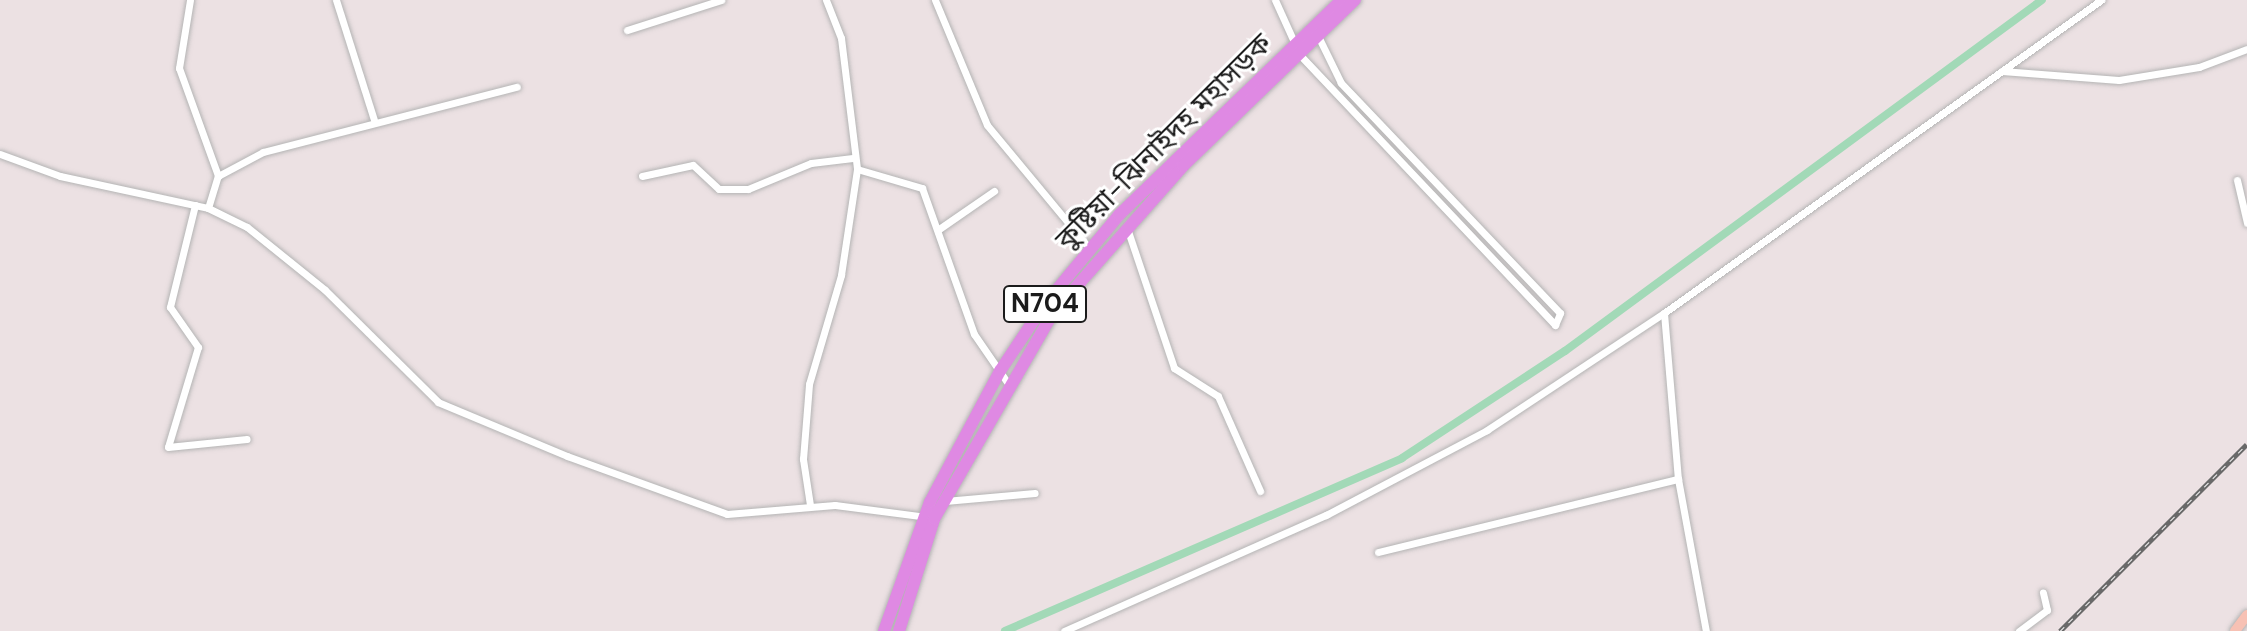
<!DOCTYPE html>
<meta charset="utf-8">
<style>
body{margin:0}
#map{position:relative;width:2247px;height:631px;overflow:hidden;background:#ece1e3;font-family:"DM Sans","Noto Sans Bengali",sans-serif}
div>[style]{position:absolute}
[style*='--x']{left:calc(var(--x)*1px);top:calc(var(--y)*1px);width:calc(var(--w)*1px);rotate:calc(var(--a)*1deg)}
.canal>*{height:8px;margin:-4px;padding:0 4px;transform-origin:4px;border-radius:4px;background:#a2d9b7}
.roads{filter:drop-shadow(0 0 2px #b4b4b4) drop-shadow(0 0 2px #b4b4b4)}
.street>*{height:7px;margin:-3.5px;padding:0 3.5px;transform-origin:3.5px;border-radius:3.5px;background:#fff}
.secondary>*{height:10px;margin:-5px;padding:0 5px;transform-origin:5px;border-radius:5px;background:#f7c1b4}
.highway>*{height:12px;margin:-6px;padding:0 6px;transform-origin:6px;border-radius:6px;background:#df89e3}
.rail>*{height:5px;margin-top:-2.5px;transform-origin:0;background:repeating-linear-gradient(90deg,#fff 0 6px,#696969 0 12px);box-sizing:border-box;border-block:2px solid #696969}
span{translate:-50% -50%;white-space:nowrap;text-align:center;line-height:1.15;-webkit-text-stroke:6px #fff;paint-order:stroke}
.shield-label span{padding:2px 6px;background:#fff;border:2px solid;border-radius:6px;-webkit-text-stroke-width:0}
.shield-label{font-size:26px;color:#1b1b1b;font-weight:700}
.street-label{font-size:28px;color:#1b1b1b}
</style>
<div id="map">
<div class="canal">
<div style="--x:1005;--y:631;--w:433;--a:-23.5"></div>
<div style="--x:1402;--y:458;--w:195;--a:-33.3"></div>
<div style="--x:1565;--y:351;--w:592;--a:-36.35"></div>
</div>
<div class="roads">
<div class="street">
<div style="--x:190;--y:0;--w:69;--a:99.2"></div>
<div style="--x:179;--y:68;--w:115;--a:70.1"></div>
<div style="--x:336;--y:0;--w:126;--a:72.4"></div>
<div style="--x:826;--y:0;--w:41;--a:68.5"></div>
<div style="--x:841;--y:38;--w:132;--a:83"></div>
<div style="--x:857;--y:169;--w:68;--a:16.3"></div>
<div style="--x:922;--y:188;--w:155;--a:70.4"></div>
<div style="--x:974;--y:334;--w:58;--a:55.5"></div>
<div style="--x:935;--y:0;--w:135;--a:67.4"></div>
<div style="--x:987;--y:125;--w:161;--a:50.3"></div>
<div style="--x:1275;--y:0;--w:48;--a:65.6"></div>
<div style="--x:627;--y:30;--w:99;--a:-17.7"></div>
<div style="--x:1299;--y:54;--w:373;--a:46.6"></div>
<div style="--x:1555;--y:325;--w:13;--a:-67"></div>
<div style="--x:1560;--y:313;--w:318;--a:-133.6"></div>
<div style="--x:1341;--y:83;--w:52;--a:-116.1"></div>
<div style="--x:2002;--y:71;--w:117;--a:4.4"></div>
<div style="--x:2119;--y:80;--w:81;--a:-9.2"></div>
<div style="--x:2199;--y:67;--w:51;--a:-20.6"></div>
<div style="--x:0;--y:154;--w:64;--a:20.1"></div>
<div style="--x:60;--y:176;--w:151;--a:12.2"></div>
<div style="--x:208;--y:208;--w:43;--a:26"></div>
<div style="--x:247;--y:227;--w:100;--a:38.9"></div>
<div style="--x:325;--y:290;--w:159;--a:44.7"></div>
<div style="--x:438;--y:402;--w:140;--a:22.7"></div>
<div style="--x:567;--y:456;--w:170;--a:19.9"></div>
<div style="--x:727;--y:514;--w:108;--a:-4.8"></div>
<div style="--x:835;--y:505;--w:94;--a:7.4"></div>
<div style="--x:642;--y:176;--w:52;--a:-12.2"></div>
<div style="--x:693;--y:165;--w:35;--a:43"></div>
<div style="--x:719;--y:189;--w:29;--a:0"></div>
<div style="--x:748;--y:189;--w:68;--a:-22.4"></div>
<div style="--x:811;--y:163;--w:42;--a:-6.8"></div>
<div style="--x:2237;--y:180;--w:44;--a:76.9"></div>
<div style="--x:195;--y:205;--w:105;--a:103.8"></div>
<div style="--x:170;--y:307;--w:49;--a:55"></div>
<div style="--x:198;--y:347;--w:104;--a:106.7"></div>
<div style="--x:168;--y:447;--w:79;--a:-5.8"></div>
<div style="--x:208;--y:208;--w:34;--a:-73"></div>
<div style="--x:218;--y:176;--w:51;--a:-28.1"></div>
<div style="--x:263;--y:152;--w:262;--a:-14.4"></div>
<div style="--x:1127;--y:228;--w:148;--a:71.4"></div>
<div style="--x:1174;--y:368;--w:52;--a:32.5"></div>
<div style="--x:1218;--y:396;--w:104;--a:66.1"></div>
<div style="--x:939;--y:229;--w:67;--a:-34.6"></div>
<div style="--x:1664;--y:313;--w:167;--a:85.2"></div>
<div style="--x:1678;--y:479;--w:155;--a:79.6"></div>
<div style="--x:945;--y:501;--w:90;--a:-5.1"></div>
<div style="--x:810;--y:505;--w:47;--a:-98.7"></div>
<div style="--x:803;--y:459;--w:75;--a:-85.4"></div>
<div style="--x:809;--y:384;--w:114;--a:-73.6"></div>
<div style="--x:841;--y:275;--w:107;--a:-81.4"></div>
<div style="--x:1378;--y:552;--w:309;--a:-13.7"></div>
<div style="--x:1064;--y:631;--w:287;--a:-23.9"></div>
<div style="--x:1326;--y:515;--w:182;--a:-27.8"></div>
<div style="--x:1487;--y:430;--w:212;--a:-33.5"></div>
<div style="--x:1664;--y:313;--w:538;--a:-35.61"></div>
<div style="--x:2019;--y:631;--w:35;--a:-37"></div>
<div style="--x:2047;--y:610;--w:18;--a:-103"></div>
</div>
<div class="secondary">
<div style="--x:2235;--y:631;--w:20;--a:-53"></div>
</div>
<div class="highway">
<div style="--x:884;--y:631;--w:137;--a:-70.4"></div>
<div style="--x:930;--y:502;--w:149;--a:-61.9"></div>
<div style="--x:1000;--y:371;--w:79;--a:-56.3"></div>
<div style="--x:1044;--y:305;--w:117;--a:-50.2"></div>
<div style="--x:1119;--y:215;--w:310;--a:-44"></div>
<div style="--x:899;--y:631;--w:117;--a:-72.6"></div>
<div style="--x:934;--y:519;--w:238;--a:-60"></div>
<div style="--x:1053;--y:313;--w:196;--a:-48.5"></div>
<div style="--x:1183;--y:166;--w:239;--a:-44"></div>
</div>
</div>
<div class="rail">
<div style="--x:2060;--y:631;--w:264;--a:-45"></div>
</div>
<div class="shield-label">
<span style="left:1045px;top:304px">N704</span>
</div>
<div class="street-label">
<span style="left:1164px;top:142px;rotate:-45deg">কুষ্টিয়া-ঝিনাইদহ মহাসড়ক</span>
</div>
</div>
